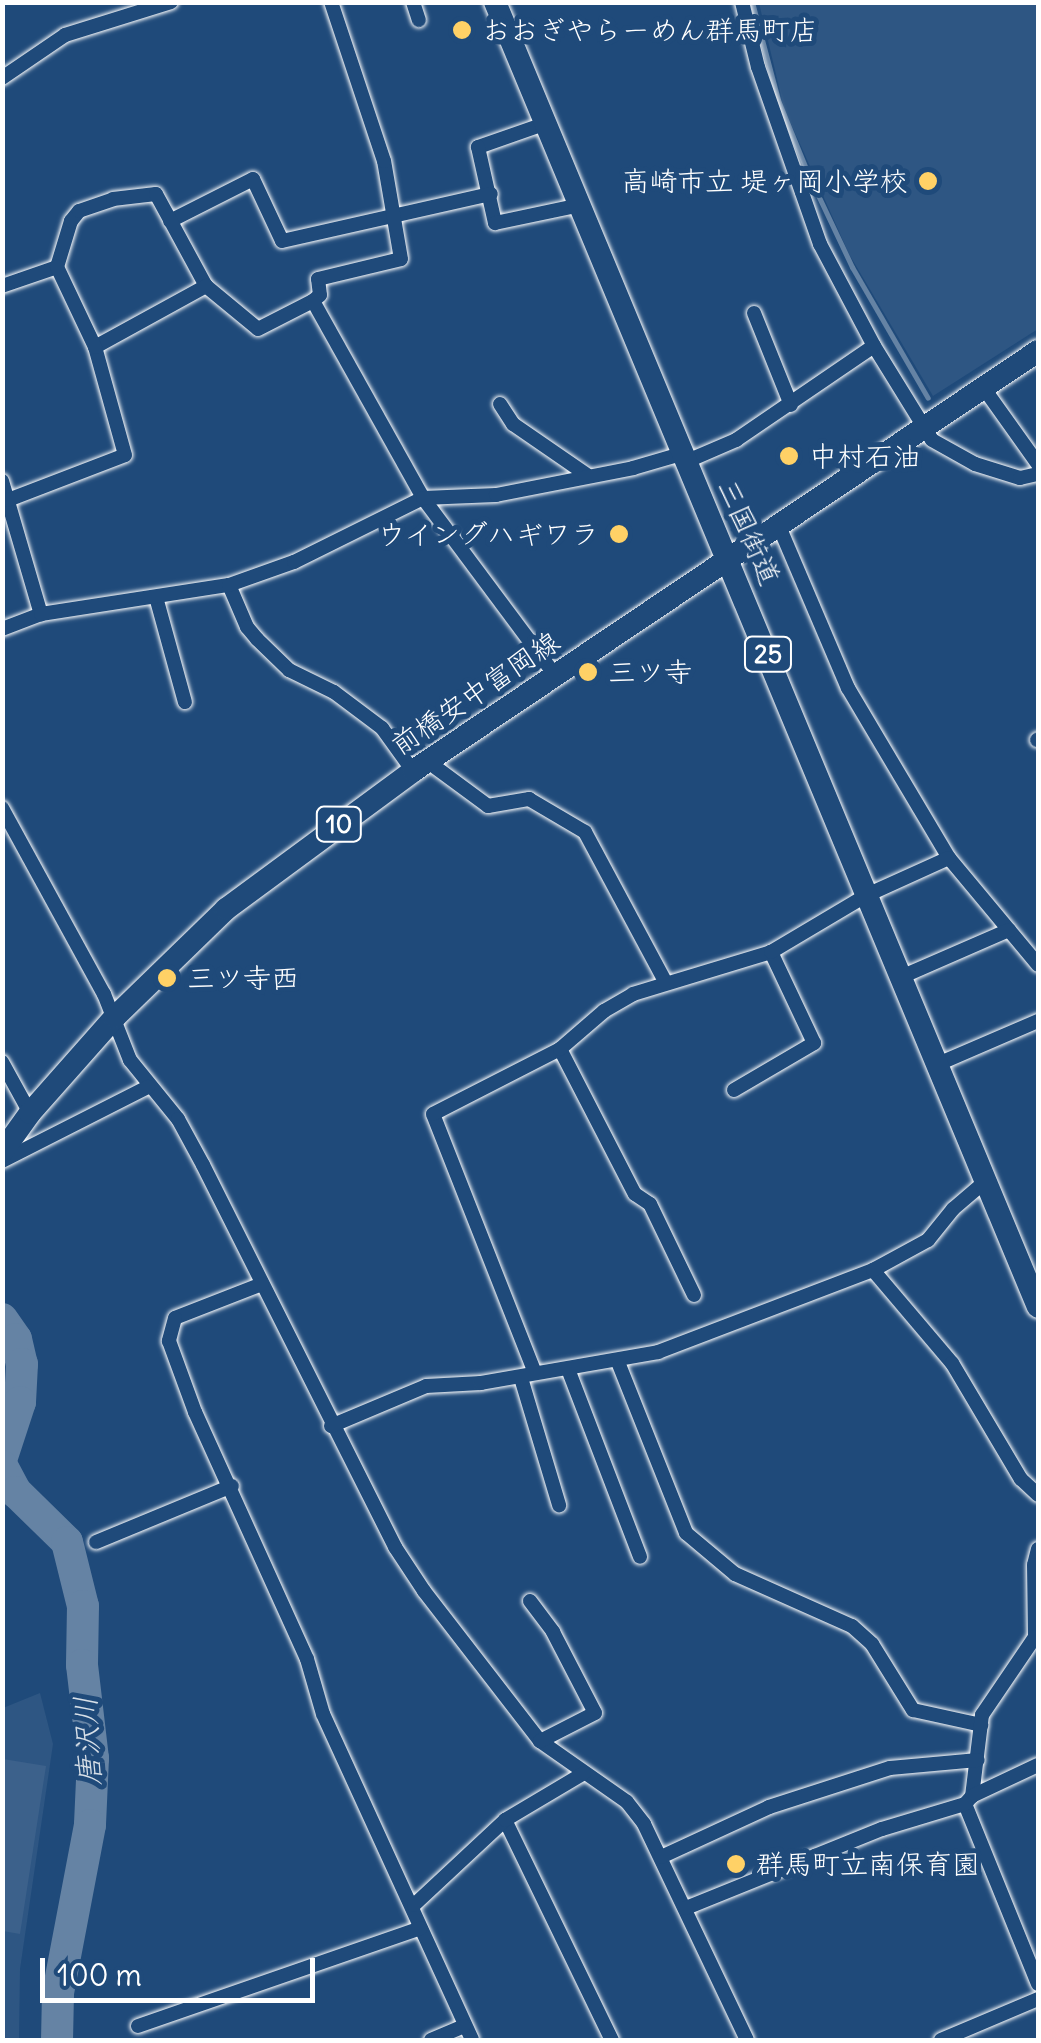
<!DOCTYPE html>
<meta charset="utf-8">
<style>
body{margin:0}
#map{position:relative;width:1041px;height:2043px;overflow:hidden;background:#1f4a7a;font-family:Delius,"Klee One",sans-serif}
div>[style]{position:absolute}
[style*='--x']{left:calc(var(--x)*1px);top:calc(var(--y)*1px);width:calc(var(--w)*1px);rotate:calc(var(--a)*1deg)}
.built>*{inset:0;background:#2e5683}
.green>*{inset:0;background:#3c618b}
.stream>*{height:5px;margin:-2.5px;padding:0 2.5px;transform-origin:2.5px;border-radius:2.5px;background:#6583a4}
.river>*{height:32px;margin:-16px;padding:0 16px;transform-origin:16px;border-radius:16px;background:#6583a4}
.roads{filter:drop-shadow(0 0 2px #fff) drop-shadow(0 0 2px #fff)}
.minor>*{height:14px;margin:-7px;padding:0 7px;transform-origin:7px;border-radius:7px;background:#1f4a7a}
.primary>*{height:22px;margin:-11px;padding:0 11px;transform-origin:11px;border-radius:11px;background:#1f4a7a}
.dots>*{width:28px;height:28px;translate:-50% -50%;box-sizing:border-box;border:5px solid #1f4a7a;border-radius:50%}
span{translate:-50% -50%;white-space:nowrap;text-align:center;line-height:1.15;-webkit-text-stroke:10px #1f4a7a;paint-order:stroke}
.shield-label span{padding:2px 8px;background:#1f4a7a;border:2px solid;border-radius:8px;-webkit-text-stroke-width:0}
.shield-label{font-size:25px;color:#fff;font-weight:700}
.poi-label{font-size:28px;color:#fff}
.left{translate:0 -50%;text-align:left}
.right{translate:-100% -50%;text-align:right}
.street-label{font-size:28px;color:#fff}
.water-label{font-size:30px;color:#d8e0e8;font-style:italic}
.frame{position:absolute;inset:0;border:5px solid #fff;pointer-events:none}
.scale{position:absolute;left:40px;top:1958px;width:275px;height:45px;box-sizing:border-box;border:5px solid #fff;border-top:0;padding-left:12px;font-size:30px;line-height:35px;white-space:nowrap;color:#fff;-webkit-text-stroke:8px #1f4a7a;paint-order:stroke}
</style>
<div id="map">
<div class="built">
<div style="clip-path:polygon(759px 3px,1038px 3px,1038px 329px,933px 396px,849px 254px,784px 108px)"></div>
<div style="clip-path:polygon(40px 1693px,53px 1744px,20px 1969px,19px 2040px,3px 2040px,3px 1708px)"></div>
</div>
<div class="green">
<div style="clip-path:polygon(3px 1759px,46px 1766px,20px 1934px,3px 1931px)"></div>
</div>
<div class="stream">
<div style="--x:752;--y:2;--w:101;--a:75.1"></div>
<div style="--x:778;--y:100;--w:82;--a:67.8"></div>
<div style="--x:809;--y:176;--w:101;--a:64.7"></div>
<div style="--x:852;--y:267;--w:151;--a:59.9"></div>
</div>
<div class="river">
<div style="--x:2;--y:1319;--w:24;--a:55"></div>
<div style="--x:16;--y:1339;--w:26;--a:77"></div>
<div style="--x:22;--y:1364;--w:38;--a:93"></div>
<div style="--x:20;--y:1402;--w:58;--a:108.1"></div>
<div style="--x:2;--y:1466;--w:30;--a:62"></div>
<div style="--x:16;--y:1492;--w:71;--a:44.4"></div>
<div style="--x:67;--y:1542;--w:66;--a:76"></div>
<div style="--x:83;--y:1606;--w:59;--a:91"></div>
<div style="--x:82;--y:1665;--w:94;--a:83.3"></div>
<div style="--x:93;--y:1758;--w:67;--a:92.6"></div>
<div style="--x:90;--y:1825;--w:171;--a:100.8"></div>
<div style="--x:58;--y:1993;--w:47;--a:91.2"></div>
</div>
<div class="roads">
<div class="minor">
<div style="--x:413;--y:2;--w:19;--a:72"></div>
<div style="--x:742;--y:2;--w:67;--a:76.2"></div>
<div style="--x:758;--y:67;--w:188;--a:70.7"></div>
<div style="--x:820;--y:244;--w:115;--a:62.1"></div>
<div style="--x:874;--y:346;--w:110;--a:58.3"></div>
<div style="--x:932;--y:440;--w:49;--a:29.2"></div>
<div style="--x:975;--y:464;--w:47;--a:17.3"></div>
<div style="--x:1020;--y:478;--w:18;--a:-13"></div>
<div style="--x:2;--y:78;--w:76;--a:-34.3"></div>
<div style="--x:65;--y:35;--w:111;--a:-17.3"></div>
<div style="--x:544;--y:124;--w:70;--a:160.8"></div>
<div style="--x:478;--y:147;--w:78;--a:77.4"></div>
<div style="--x:495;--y:223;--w:83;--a:-11.9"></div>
<div style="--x:170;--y:221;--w:93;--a:-26.8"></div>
<div style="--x:253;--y:179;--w:68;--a:64.9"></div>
<div style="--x:282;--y:241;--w:214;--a:-12.7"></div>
<div style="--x:2;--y:286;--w:58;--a:-19.1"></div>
<div style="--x:57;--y:267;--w:48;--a:-73.1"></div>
<div style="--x:71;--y:221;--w:13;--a:-51"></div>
<div style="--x:79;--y:211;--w:36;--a:-19"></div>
<div style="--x:113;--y:199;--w:43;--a:-6.6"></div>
<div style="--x:156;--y:194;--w:105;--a:61.5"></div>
<div style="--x:206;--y:286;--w:67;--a:39.6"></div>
<div style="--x:258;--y:329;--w:62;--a:-27"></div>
<div style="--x:313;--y:301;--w:9;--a:-41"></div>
<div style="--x:320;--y:295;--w:16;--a:-97"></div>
<div style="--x:318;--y:279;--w:85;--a:-13.5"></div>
<div style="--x:401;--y:259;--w:99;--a:-99.8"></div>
<div style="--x:384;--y:161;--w:168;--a:-108.4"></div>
<div style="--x:313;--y:301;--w:226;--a:60.8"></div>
<div style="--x:423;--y:498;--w:221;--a:53.3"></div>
<div style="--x:754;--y:313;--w:99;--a:68.1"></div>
<div style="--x:95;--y:347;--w:127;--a:-28.8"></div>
<div style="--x:983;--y:387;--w:95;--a:54.5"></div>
<div style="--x:500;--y:404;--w:24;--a:57"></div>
<div style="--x:513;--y:424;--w:90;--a:34.6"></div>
<div style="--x:685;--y:462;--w:56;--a:-23.3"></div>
<div style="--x:736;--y:440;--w:167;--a:-34.3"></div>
<div style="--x:2;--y:481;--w:139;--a:73.7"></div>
<div style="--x:8;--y:500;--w:125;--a:-21"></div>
<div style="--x:125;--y:455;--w:112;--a:-105.5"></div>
<div style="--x:95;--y:347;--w:89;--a:-115.4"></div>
<div style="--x:778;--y:524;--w:178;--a:66.9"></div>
<div style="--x:848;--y:688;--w:198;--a:59.3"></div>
<div style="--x:949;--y:858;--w:139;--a:50.2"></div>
<div style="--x:229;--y:585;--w:46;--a:66.8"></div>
<div style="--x:247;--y:627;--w:16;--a:50"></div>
<div style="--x:257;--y:639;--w:45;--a:44.1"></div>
<div style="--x:289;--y:670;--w:50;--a:26.1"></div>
<div style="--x:334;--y:692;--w:60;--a:36.9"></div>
<div style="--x:382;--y:728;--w:53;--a:54.2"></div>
<div style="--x:156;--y:597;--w:109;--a:74.6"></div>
<div style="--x:2;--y:629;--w:42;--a:-21"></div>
<div style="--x:41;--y:614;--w:190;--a:-8.8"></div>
<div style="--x:229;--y:585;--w:69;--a:-19.5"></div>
<div style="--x:294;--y:562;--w:144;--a:-26.4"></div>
<div style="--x:423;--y:498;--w:73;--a:-2.4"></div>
<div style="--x:496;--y:495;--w:140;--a:-11.1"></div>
<div style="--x:633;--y:468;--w:50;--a:-16.3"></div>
<div style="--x:1037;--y:740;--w:1;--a:-45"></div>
<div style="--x:427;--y:761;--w:76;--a:36.4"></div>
<div style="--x:488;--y:806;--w:42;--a:-9.7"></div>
<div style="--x:529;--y:799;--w:65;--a:30.5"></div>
<div style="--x:585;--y:832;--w:171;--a:61.8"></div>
<div style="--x:2;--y:808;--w:212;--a:61.3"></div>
<div style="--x:104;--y:994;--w:71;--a:68.5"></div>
<div style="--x:130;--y:1060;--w:76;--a:50.9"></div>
<div style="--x:178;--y:1119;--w:52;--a:61.5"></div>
<div style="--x:203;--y:1165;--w:428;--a:63.3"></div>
<div style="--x:395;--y:1547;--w:53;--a:56.6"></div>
<div style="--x:424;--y:1591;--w:190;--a:52.3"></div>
<div style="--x:540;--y:1741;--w:106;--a:35"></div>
<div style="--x:627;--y:1802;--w:28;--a:52"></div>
<div style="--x:644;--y:1824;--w:239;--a:64.5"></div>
<div style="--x:901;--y:977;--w:118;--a:-23.5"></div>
<div style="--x:560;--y:1049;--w:163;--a:62.7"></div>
<div style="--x:635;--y:1194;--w:18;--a:34"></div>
<div style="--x:650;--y:1204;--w:101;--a:64.2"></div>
<div style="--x:2;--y:1062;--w:58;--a:61.2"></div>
<div style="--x:938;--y:1064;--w:109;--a:-23.3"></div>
<div style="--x:734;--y:1090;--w:93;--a:-30.4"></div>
<div style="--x:814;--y:1043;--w:101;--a:-115.3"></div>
<div style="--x:2;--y:1161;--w:164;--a:-26.9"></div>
<div style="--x:873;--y:1270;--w:122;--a:49.7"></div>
<div style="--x:952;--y:1363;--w:135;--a:59.3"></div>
<div style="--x:1021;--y:1479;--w:23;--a:43"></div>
<div style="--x:262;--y:1284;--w:93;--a:158.7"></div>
<div style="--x:175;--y:1318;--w:24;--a:105"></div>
<div style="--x:169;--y:1341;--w:76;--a:69.9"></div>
<div style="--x:195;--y:1412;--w:271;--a:65.6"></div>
<div style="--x:307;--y:1659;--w:57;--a:73.8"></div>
<div style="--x:323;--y:1714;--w:358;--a:65.4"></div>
<div style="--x:618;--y:1362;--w:184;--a:68.3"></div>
<div style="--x:686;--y:1533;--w:64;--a:39.9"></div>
<div style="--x:735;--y:1574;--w:128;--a:24"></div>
<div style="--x:852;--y:1626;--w:27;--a:42"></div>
<div style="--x:872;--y:1644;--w:78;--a:58.2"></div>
<div style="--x:913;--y:1710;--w:70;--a:12.4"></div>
<div style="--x:568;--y:1369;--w:201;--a:69"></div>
<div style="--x:535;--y:1373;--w:278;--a:-111.5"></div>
<div style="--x:433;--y:1114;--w:143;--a:-27.1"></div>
<div style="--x:560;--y:1049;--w:58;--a:-40.8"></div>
<div style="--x:604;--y:1011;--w:34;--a:-30"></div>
<div style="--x:633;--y:994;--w:144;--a:-16.9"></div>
<div style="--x:771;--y:952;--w:112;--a:-30.7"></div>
<div style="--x:867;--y:895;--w:90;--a:-24.3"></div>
<div style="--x:521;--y:1378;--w:133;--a:73.3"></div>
<div style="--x:331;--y:1426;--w:103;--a:-22.8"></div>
<div style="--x:426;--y:1386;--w:55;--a:-3.1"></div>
<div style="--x:481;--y:1383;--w:180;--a:-9.9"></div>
<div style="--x:658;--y:1352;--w:230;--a:-20.9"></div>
<div style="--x:873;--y:1270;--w:63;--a:-28.6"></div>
<div style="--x:928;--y:1240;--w:40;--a:-51"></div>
<div style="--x:953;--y:1209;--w:45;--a:-40.5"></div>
<div style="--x:96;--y:1542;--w:147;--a:-22.4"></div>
<div style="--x:1038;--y:1549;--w:16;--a:104"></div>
<div style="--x:1034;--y:1565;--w:72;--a:89.2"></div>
<div style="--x:1035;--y:1637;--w:94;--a:124.2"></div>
<div style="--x:982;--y:1715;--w:82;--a:97"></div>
<div style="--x:972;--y:1796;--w:11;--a:131"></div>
<div style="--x:965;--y:1804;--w:194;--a:67.9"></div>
<div style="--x:530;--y:1601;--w:39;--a:53"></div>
<div style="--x:553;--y:1632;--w:91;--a:62.6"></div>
<div style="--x:595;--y:1713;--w:62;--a:153"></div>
<div style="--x:972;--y:1796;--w:73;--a:-25.2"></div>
<div style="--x:505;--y:1820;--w:245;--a:64.1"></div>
<div style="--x:661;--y:1857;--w:119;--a:-24.8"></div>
<div style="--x:769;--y:1807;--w:127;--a:-17.9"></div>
<div style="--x:890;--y:1768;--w:88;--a:-5.2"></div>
<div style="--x:414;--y:1905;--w:125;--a:-43"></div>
<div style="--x:505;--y:1820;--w:92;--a:-30.7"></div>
<div style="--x:686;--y:1908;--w:211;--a:-22"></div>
<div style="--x:882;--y:1829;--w:87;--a:-16.8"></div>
<div style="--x:138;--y:2026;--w:299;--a:-19.1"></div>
<div style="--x:431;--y:2040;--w:36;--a:-23"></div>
<div style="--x:941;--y:2040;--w:105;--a:-22.9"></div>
</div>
<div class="primary">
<div style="--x:495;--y:2;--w:1413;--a:67.41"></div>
<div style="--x:2;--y:1152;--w:48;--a:-54.3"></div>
<div style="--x:30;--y:1113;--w:128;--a:-48.5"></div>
<div style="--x:115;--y:1017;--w:155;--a:-44.2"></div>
<div style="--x:226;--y:909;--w:232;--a:-36.4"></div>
<div style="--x:413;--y:771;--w:753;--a:-33.9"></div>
</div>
</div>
<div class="dots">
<div style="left:462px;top:30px;background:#ffd166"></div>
<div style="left:928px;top:181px;background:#ffd166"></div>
<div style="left:789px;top:456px;background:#ffd166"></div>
<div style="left:619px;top:534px;background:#ffd166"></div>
<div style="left:588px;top:672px;background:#ffd166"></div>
<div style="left:167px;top:978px;background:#ffd166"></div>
<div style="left:736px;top:1864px;background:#ffd166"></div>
</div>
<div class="shield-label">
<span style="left:768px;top:654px">25</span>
<span style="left:339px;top:824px">10</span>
</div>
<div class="poi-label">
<span class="left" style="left:482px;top:30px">おおぎやらーめん群馬町店</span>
<span class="right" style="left:908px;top:181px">高崎市立 堤ヶ岡小学校</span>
<span class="left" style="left:809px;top:456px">中村石油</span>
<span class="right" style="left:599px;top:534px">ウイングハギワラ</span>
<span class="left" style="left:608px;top:672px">三ツ寺</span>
<span class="left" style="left:187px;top:978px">三ツ寺西</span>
<span class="left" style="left:756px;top:1864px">群馬町立南保育園</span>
</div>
<div class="street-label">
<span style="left:749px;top:532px;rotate:66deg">三国街道</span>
<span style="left:475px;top:693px;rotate:-34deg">前橋安中富岡線</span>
</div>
<div class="water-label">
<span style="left:87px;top:1741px;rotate:-93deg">唐沢川</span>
</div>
<div class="frame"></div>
<div class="scale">100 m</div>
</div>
